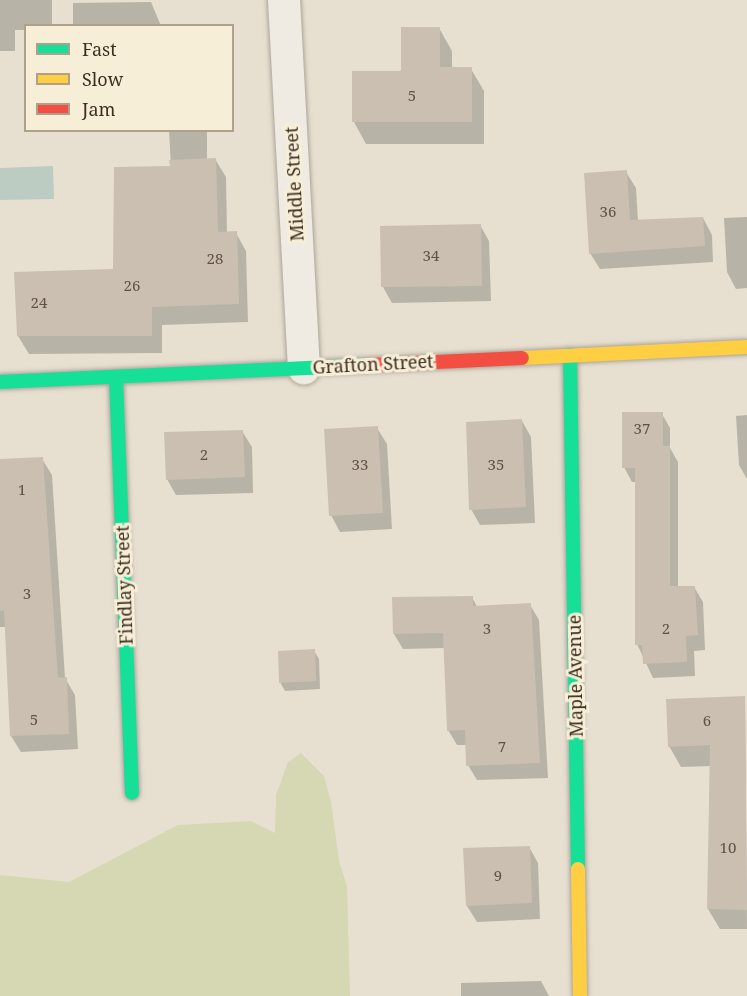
<!DOCTYPE html>
<style>
body{margin:0}
#map{position:relative;width:747px;height:996px;overflow:hidden;background:#e7e0d1;font-family:"Noto Serif",serif}
div>[style]{position:absolute}
[style*='--x']{left:calc(var(--x)*1px);top:calc(var(--y)*1px);width:calc(var(--w)*1px);rotate:calc(var(--a)*1deg)}
.green>*{inset:0;background:#d6d7b3}
.water>*{inset:0;background:#bcccc2}
.shadow>*{inset:0;background:#0003}
.building>*{inset:0;background:#cbbfb2}
.roads{filter:drop-shadow(0 0 2px #ada599) drop-shadow(0 0 2px #ada599)}
.street>*{height:32px;margin:-16px;padding:0 16px;transform-origin:16px;border-radius:16px;background:#efebe3}
.fast>*{height:14px;margin:-7px;padding:0 7px;transform-origin:7px;border-radius:7px;background:#16e098}
.slow>*{height:14px;margin:-7px;padding:0 7px;transform-origin:7px;border-radius:7px;background:#ffcf43}
.jam>*{height:14px;margin:-7px;padding:0 7px;transform-origin:7px;border-radius:7px;background:#f24e42}
span{translate:-50% -50%;white-space:nowrap;text-align:center;line-height:1.15;-webkit-text-stroke:6px #f7eed8;paint-order:stroke}
.number-label{font-size:15px;color:#605244}
.number-label span{-webkit-text-stroke-width:0}
.street-label{font-size:18px;color:#3d2e20}
.legend{position:absolute;left:24px;top:24px;width:210px;height:108px;box-sizing:border-box;background:#f7eed8;border:2px solid #ada18e;margin:0;padding:8px 10px;list-style:none;font-size:18px;color:#3d2e20}
.legend li{display:flex;align-items:center;gap:12px;height:30px}
.legend b{width:30px;border:2px solid #ada18e}
</style>
<div id="map">
<div class="green">
<div style="clip-path:polygon(301px 753px,324px 776px,331px 802px,339px 861px,347px 886px,350px 996px,0 996px,0 875px,69px 882px,178px 825px,251px 821px,275px 833px,276px 795px,288px 762px)"></div>
</div>
<div class="water">
<div style="clip-path:polygon(53px 166px,54px 199px,0 200px,0 168px)"></div>
</div>
<div class="shadow">
<div style="clip-path:polygon(0 0,52px 0,52px 26px,26px 26px,26px 30px,15px 30px,15px 51px,0 51px)"></div>
<div style="clip-path:polygon(151px 2px,161px 26px,73px 26px,73px 3px)"></div>
<div style="clip-path:polygon(439px 28px,452px 51px,452px 69px,471px 69px,484px 91px,484px 144px,366px 144px,354px 122px)"></div>
<div style="clip-path:polygon(169px 130px,207px 130px,207px 159px,215px 159px,226px 177px,227px 233px,236px 233px,246px 251px,248px 322px,162px 325px,162px 353px,29px 354px,18px 336px,114px 270px,171px 167px)"></div>
<div style="clip-path:polygon(626px 172px,636px 188px,638px 221px,703px 218px,712px 235px,713px 262px,600px 269px,590px 253px)"></div>
<div style="clip-path:polygon(747px 217px,747px 288px,736px 289px,727px 272px,724px 218px)"></div>
<div style="clip-path:polygon(480px 225px,489px 241px,491px 301px,392px 303px,383px 287px)"></div>
<div style="clip-path:polygon(662px 414px,670px 428px,670px 448px,678px 462px,678px 588px,694px 587px,703px 602px,705px 650px,694px 651px,695px 676px,653px 678px,637px 644px,637px 482px,632px 482px,624px 467px)"></div>
<div style="clip-path:polygon(747px 415px,747px 479px,739px 465px,736px 416px)"></div>
<div style="clip-path:polygon(522px 421px,531px 437px,535px 523px,480px 525px,471px 509px)"></div>
<div style="clip-path:polygon(377px 428px,387px 444px,392px 529px,340px 532px,331px 515px)"></div>
<div style="clip-path:polygon(242px 431px,252px 447px,253px 493px,176px 495px,167px 479px)"></div>
<div style="clip-path:polygon(42px 459px,52px 475px,65px 678px,75px 695px,78px 749px,21px 752px,11px 736px,6px 627px,0 627px,0 461px)"></div>
<div style="clip-path:polygon(472px 597px,477px 607px,530px 605px,539px 620px,548px 778px,477px 780px,468px 765px,467px 745px,457px 745px,448px 730px,445px 648px,403px 649px,394px 634px)"></div>
<div style="clip-path:polygon(314px 651px,319px 659px,320px 689px,285px 691px,280px 682px)"></div>
<div style="clip-path:polygon(745px 698px,747px 929px,720px 929px,708px 909px,711px 766px,681px 767px,669px 746px)"></div>
<div style="clip-path:polygon(529px 847px,538px 863px,540px 919px,477px 922px,467px 906px)"></div>
<div style="clip-path:polygon(541px 981px,549px 996px,461px 996px,461px 983px)"></div>
</div>
<div class="building">
<div style="clip-path:polygon(401px 27px,440px 27px,440px 67px,472px 67px,472px 122px,352px 122px,352px 71px,401px 71px)"></div>
<div style="clip-path:polygon(216px 158px,218px 232px,237px 231px,239px 304px,152px 307px,152px 336px,17px 336px,14px 272px,113px 269px,114px 167px,170px 166px,169px 160px)"></div>
<div style="clip-path:polygon(627px 170px,630px 220px,703px 217px,705px 246px,589px 254px,584px 173px)"></div>
<div style="clip-path:polygon(481px 224px,482px 286px,381px 287px,380px 226px)"></div>
<div style="clip-path:polygon(622px 412px,663px 412px,663px 446px,670px 446px,670px 586px,695px 586px,698px 635px,686px 636px,687px 662px,643px 664px,642px 645px,635px 645px,635px 468px,622px 468px)"></div>
<div style="clip-path:polygon(522px 419px,526px 507px,469px 510px,466px 422px)"></div>
<div style="clip-path:polygon(378px 426px,383px 513px,329px 516px,324px 429px)"></div>
<div style="clip-path:polygon(243px 430px,245px 477px,166px 480px,164px 432px)"></div>
<div style="clip-path:polygon(43px 457px,58px 678px,67px 677px,69px 734px,10px 736px,4px 610px,0 611px,0 459px)"></div>
<div style="clip-path:polygon(473px 596px,473px 606px,531px 603px,540px 763px,466px 766px,465px 730px,447px 731px,443px 633px,393px 634px,392px 597px)"></div>
<div style="clip-path:polygon(315px 649px,316px 681px,279px 683px,278px 651px)"></div>
<div style="clip-path:polygon(745px 696px,747px 910px,707px 909px,710px 745px,668px 747px,666px 699px)"></div>
<div style="clip-path:polygon(530px 846px,532px 903px,466px 906px,463px 848px)"></div>
</div>
<div class="roads">
<div class="street">
<div style="--x:284;--y:0;--w:369;--a:86.9"></div>
</div>
<div class="fast">
<div style="--x:570;--y:355;--w:514;--a:89.11"></div>
<div style="--x:116;--y:377;--w:416;--a:87.8"></div>
<div style="--x:0;--y:382;--w:372;--a:-2.6"></div>
</div>
<div class="slow">
<div style="--x:522;--y:358;--w:225;--a:-2.8"></div>
<div style="--x:578;--y:869;--w:127;--a:89.1"></div>
</div>
<div class="jam">
<div style="--x:372;--y:365;--w:150;--a:-2.7"></div>
</div>
</div>
<div class="number-label">
<span style="left:412px;top:96px">5</span>
<span style="left:608px;top:212px">36</span>
<span style="left:431px;top:256px">34</span>
<span style="left:215px;top:259px">28</span>
<span style="left:132px;top:286px">26</span>
<span style="left:39px;top:303px">24</span>
<span style="left:642px;top:429px">37</span>
<span style="left:204px;top:455px">2</span>
<span style="left:360px;top:465px">33</span>
<span style="left:496px;top:465px">35</span>
<span style="left:22px;top:490px">1</span>
<span style="left:27px;top:594px">3</span>
<span style="left:487px;top:629px">3</span>
<span style="left:666px;top:629px">2</span>
<span style="left:34px;top:720px">5</span>
<span style="left:707px;top:721px">6</span>
<span style="left:502px;top:747px">7</span>
<span style="left:728px;top:848px">10</span>
<span style="left:498px;top:876px">9</span>
</div>
<div class="street-label">
<span style="left:294px;top:184px;rotate:-93deg">Middle Street</span>
<span style="left:373px;top:364px;rotate:-3deg">Grafton Street</span>
<span style="left:124px;top:585px;rotate:-92deg">Findlay Street</span>
<span style="left:575px;top:676px;rotate:-91deg">Maple Avenue</span>
</div>
<ul class="legend">
<li><b style="height:8px;background:#16e098"></b>Fast</li>
<li><b style="height:8px;background:#ffcf43"></b>Slow</li>
<li><b style="height:8px;background:#f24e42"></b>Jam</li>
</ul>
</div>
